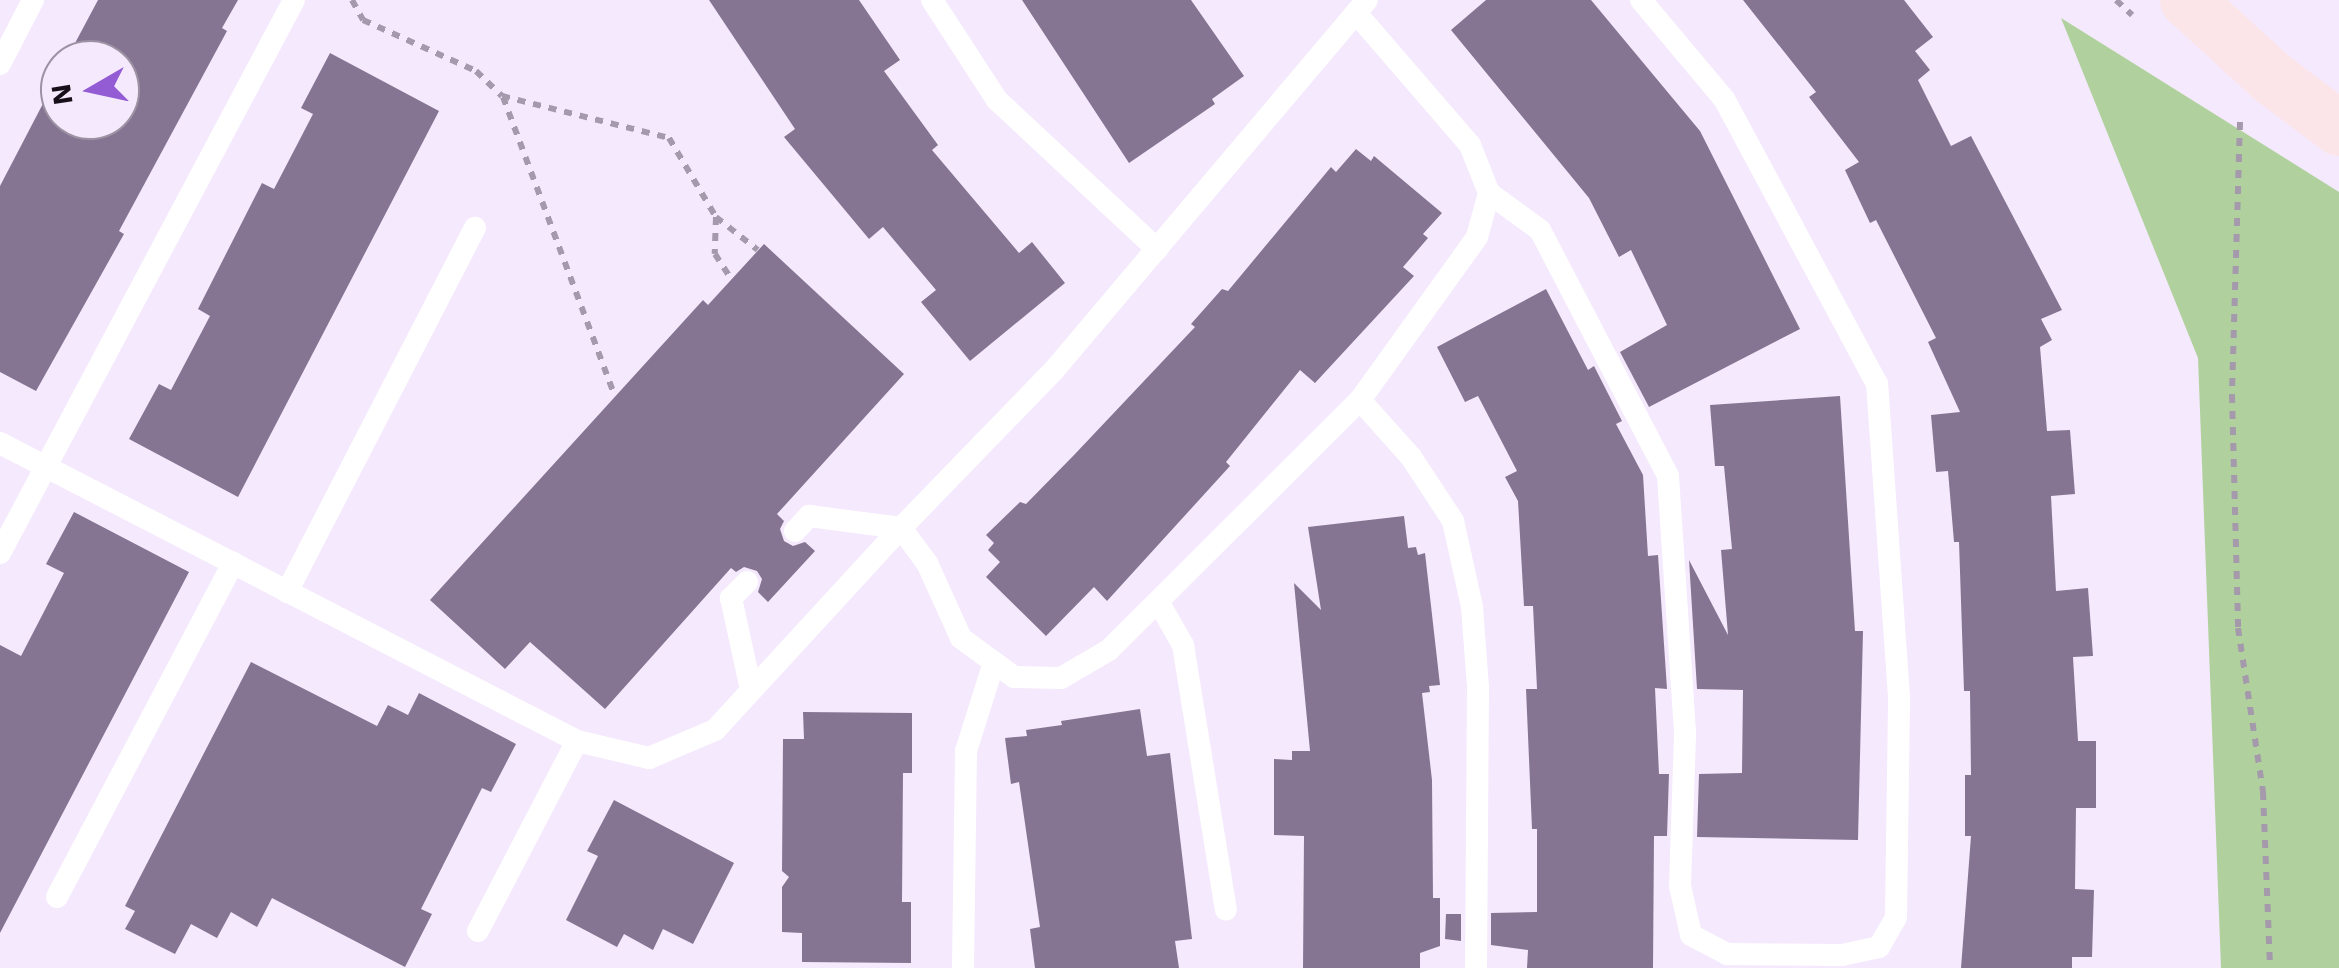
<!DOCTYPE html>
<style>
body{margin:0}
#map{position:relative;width:2339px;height:968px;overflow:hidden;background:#f5e9fd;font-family:"Work Sans",sans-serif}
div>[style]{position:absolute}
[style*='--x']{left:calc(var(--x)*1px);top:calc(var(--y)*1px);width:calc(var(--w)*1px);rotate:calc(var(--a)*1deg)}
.green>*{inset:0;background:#b0d19d}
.building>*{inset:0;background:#867592}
.path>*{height:6px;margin-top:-3px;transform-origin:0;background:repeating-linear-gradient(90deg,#a49aab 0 8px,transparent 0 16px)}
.lane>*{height:22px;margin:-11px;padding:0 11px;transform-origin:11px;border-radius:11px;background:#fff}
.secondary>*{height:55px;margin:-27.5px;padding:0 27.5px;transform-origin:27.5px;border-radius:27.5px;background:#fce5e8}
span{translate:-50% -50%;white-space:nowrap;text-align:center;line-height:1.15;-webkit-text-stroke:10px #f5e9fd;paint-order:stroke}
.north{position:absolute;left:40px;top:40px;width:100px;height:100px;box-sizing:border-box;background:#f5e9fd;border:2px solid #9c92a3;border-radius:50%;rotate:261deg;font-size:28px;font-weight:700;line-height:40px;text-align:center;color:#17101b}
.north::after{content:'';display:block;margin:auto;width:35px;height:45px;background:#935cd4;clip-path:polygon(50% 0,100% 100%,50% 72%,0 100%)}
</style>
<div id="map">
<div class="green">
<div style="clip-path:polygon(2061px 18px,2339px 192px,2339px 968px,2221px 968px,2198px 358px)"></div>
</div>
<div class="building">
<div style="clip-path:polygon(98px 0,238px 0,222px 28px,227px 31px,119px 231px,124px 234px,36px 391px,0 372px,0 186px,60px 71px,60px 120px,120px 120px,120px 60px,66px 60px)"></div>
<div style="clip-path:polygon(709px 0,859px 0,900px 60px,884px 71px,938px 145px,932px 150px,1019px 253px,1032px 242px,1065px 283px,970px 361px,921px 302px,936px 290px,883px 227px,869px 239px,784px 137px,795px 129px)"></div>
<div style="clip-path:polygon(1022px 0,1191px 0,1244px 76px,1212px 99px,1215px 104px,1129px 163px)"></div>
<div style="clip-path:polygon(1486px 0,1591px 0,1700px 131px,1800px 329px,1649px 407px,1620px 352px,1667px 325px,1631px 250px,1619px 257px,1589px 198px,1451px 30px)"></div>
<div style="clip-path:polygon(1743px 0,1904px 0,1933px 37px,1915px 51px,1930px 70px,1918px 80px,1951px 146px,1971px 136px,2062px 310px,2041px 319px,2052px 340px,2040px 347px,2047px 431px,2070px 430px,2075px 494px,2051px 496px,2056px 591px,2088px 588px,2093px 656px,2073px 657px,2078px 741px,2096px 741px,2096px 808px,2076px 808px,2075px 889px,2094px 890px,2092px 957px,2072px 957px,2072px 968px,1961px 968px,1971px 836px,1965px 836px,1965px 775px,1971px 775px,1970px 691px,1964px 691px,1959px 542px,1954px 542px,1948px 471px,1936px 472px,1931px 415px,1960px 412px,1928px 342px,1936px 338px,1876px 220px,1870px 223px,1845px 170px,1859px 162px,1809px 97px,1816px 92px)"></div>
<div style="clip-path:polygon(330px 53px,439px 111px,238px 497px,129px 439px,159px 384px,171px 390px,210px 316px,198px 309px,262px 183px,274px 189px,313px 114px,301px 108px)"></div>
<div style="clip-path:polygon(1356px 149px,1371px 161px,1374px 156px,1442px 213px,1423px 234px,1428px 238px,1403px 267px,1414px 276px,1315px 383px,1300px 370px,1226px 462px,1230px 466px,1107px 601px,1094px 587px,1046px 636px,986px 577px,1000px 562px,988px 550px,994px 543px,986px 535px,1020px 502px,1026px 504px,1075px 454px,1195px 327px,1191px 324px,1222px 289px,1228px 291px,1331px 167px,1336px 172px)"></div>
<div style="clip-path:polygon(764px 244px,904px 374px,777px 514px,784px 521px,780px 529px,784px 541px,793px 546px,805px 542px,815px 551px,768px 602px,758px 592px,762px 579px,757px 571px,744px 567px,736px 572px,731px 568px,605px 709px,530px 642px,505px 669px,430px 600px,703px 300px,708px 305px)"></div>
<div style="clip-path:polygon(1546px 289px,1588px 370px,1594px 366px,1622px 421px,1616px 424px,1643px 475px,1648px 556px,1658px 555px,1667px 689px,1655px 688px,1659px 774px,1669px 774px,1667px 836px,1654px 836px,1653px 968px,1527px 968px,1528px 950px,1491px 945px,1491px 913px,1537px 912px,1537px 829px,1532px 829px,1526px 689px,1537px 689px,1533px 606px,1524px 606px,1518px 501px,1505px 477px,1517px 471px,1478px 396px,1465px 402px,1437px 347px)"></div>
<div style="clip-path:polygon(1840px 396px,1855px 631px,1863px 631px,1858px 840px,1697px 837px,1699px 774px,1742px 773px,1743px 690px,1697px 689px,1689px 560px,1728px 635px,1721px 550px,1732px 549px,1724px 466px,1715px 466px,1710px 405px)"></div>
<div style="clip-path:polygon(74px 512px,189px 572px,0 933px,0 645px,21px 656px,64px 573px,46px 564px)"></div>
<div style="clip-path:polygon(1404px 516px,1408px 548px,1416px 547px,1418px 555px,1425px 553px,1440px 685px,1429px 686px,1430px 692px,1422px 693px,1432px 780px,1433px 898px,1440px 898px,1440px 946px,1420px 953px,1420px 968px,1303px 968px,1304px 836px,1274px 835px,1274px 759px,1292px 760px,1292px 751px,1310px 751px,1294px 583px,1321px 610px,1308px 527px)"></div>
<div style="clip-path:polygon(251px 662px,377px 726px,388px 705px,408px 715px,419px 693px,516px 744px,491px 792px,482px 788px,421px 909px,432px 914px,405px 967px,272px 898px,257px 927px,231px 912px,217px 938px,191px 924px,175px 954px,125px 929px,135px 911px,125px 906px)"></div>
<div style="clip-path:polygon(1140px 709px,1147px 756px,1170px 753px,1192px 939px,1175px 941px,1179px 968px,1035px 968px,1030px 929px,1040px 927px,1019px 782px,1011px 784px,1005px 738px,1027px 736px,1026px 730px,1062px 725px,1061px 721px)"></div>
<div style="clip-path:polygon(803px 712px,912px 713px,912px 773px,903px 773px,902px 902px,911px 902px,911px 963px,802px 962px,802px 933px,782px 932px,782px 887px,789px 877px,782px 871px,783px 739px,804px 739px)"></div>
<div style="clip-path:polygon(614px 800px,734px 863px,693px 944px,663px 929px,653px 950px,624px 934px,617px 947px,566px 920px,598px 856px,587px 851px)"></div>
<div style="clip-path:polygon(1446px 914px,1461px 914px,1461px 941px,1445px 939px)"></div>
</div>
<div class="path">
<div style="--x:352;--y:0;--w:23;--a:61"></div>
<div style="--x:363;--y:20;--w:124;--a:24.3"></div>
<div style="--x:476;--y:71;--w:36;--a:44"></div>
<div style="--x:502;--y:96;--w:172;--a:14.1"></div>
<div style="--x:669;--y:138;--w:92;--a:59.3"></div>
<div style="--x:716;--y:217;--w:37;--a:92"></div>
<div style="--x:715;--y:254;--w:30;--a:57"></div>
<div style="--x:2116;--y:0;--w:22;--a:43"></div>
<div style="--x:503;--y:97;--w:319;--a:69.5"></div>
<div style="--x:2240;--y:122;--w:273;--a:91.7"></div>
<div style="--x:2232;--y:395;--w:233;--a:88.5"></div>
<div style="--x:2238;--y:628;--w:166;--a:81.3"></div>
<div style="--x:2263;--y:792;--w:176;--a:87.7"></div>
<div style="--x:716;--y:217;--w:53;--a:38.2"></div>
</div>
<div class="lane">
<div style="--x:932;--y:0;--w:119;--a:57"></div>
<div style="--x:997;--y:100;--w:219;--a:43"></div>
<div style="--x:0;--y:64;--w:72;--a:-62.7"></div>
<div style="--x:1489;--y:193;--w:63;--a:36"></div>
<div style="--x:1540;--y:230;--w:277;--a:62.5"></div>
<div style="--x:1668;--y:476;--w:260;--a:86.2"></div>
<div style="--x:1685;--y:735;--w:151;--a:91.9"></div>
<div style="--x:1680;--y:886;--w:50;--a:77.3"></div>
<div style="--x:1691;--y:935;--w:41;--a:27.8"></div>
<div style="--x:1727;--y:954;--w:115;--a:0.5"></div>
<div style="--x:1842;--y:955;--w:38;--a:-12"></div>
<div style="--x:1879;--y:947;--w:34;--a:-60"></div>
<div style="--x:1896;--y:917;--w:220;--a:-89.2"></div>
<div style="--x:1899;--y:697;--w:314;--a:-94"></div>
<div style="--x:1877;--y:384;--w:323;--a:-118.2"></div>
<div style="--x:1724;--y:99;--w:129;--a:-130"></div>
<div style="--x:1360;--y:400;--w:76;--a:48.2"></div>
<div style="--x:1411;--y:457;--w:77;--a:56.7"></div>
<div style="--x:1453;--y:521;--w:88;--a:77.5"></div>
<div style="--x:1472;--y:607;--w:80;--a:85.7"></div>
<div style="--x:1478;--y:687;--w:281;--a:90.4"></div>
<div style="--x:0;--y:443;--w:649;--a:27.31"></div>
<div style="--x:577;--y:741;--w:74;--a:13.3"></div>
<div style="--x:649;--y:758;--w:72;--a:-23"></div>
<div style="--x:715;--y:730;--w:275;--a:-47.4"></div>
<div style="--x:901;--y:528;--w:221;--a:-45.9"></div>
<div style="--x:1055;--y:369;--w:483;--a:-49.8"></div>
<div style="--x:795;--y:531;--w:21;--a:-47"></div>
<div style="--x:809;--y:516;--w:93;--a:7.4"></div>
<div style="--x:901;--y:528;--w:44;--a:53.4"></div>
<div style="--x:927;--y:563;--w:82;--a:65.6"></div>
<div style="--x:961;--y:638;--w:66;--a:36.3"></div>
<div style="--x:1014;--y:677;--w:47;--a:1.2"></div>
<div style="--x:1061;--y:678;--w:56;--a:-30.3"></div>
<div style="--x:1109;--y:650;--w:354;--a:-44.9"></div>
<div style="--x:1360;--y:400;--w:201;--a:-54.3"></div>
<div style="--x:1477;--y:237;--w:46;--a:-74.7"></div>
<div style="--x:1489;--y:193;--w:52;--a:-111.6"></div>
<div style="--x:1470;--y:145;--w:174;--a:-130.8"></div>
<div style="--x:0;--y:553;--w:626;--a:-62"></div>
<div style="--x:747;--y:582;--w:23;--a:135"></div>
<div style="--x:731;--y:598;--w:94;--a:77.7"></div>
<div style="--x:287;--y:592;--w:410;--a:-62.7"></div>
<div style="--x:1159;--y:603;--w:48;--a:60.3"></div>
<div style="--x:1183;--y:645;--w:268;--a:80.8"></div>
<div style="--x:57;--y:897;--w:378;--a:-62.2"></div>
<div style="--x:478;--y:931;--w:214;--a:-62.5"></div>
<div style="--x:963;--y:967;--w:216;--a:-89.2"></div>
<div style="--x:966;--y:751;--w:93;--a:-72.5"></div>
</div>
<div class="secondary">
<div style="--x:2187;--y:0;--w:114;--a:42.5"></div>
<div style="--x:2271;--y:77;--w:85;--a:36.9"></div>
</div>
<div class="north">N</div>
</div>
